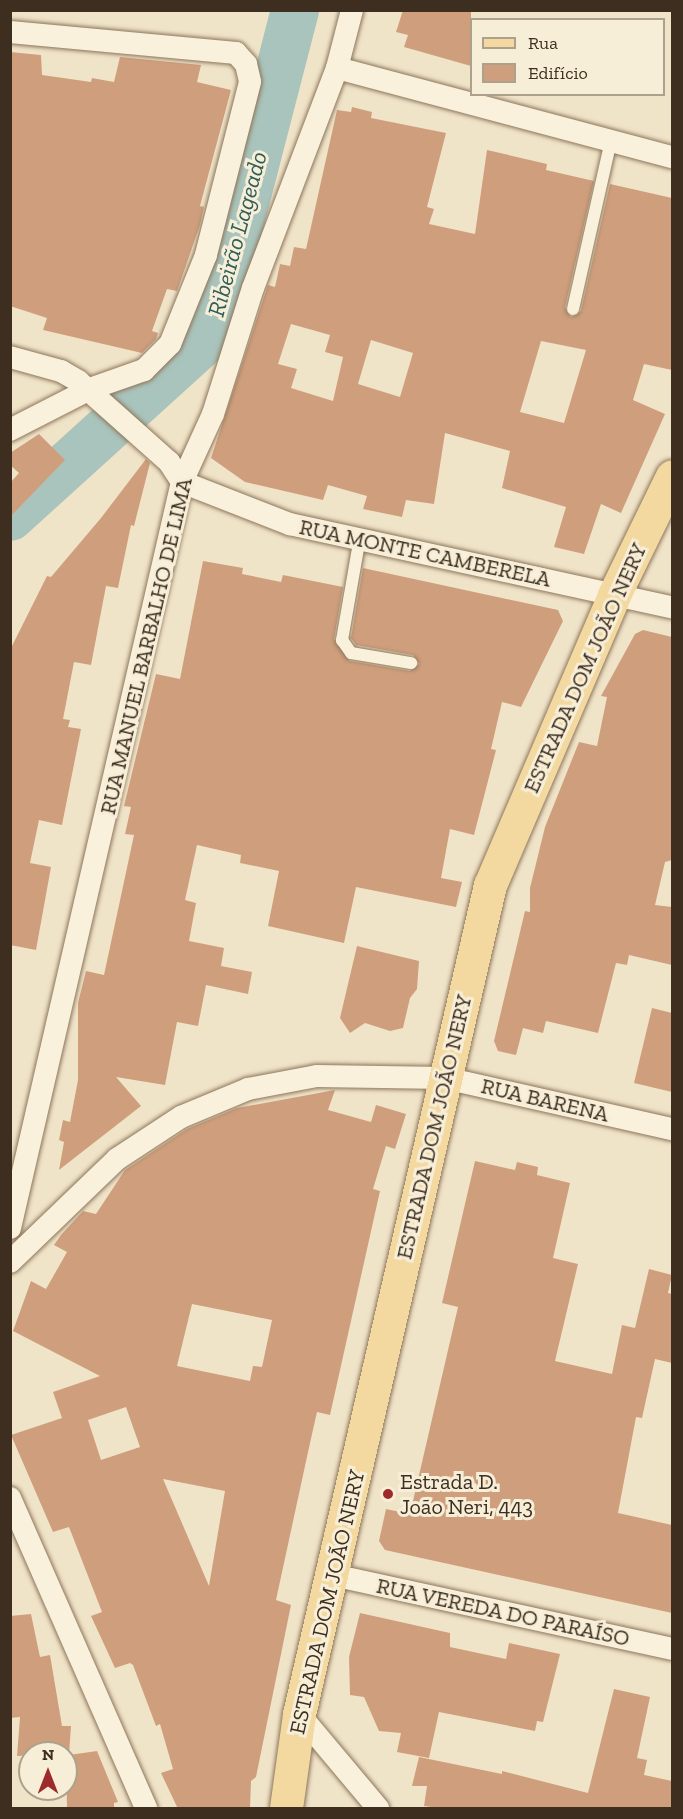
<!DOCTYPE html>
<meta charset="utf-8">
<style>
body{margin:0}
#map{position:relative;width:683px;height:1819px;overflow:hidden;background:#f0e4c8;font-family:"Zilla Slab",serif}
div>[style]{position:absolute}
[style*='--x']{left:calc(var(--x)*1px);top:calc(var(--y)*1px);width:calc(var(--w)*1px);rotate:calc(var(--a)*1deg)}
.river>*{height:48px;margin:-24px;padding:0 24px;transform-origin:24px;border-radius:24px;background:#a9c4bc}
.building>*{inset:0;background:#cf9f7d}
.roads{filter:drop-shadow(0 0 2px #8d765c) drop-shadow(0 0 2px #8d765c)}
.lane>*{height:12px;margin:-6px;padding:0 6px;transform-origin:6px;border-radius:6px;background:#faf1dc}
.street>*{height:22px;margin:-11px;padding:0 11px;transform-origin:11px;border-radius:11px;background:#faf1dc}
.primary>*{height:33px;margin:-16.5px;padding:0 16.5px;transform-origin:16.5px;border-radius:16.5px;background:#f3d9a0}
.dots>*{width:16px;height:16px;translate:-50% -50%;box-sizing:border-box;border:3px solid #f7eed8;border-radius:50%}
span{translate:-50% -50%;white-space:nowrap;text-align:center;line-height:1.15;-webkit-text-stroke:6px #f7eed8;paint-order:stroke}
.street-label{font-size:22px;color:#3d2e20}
.poi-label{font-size:22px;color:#3d2e20}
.left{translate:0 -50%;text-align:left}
.water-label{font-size:24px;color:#2f5d5a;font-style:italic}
.frame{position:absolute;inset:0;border:12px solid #3d2e20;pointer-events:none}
.legend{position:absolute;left:470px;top:18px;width:195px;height:78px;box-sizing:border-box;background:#f7eed8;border:2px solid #ada18e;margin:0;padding:8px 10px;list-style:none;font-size:18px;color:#3d2e20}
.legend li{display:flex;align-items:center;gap:12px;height:30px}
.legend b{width:30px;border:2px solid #ada18e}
.north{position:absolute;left:18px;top:1741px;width:60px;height:60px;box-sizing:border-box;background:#f7eed8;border:2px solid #ada18e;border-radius:50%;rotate:0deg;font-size:16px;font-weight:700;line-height:24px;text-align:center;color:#3d2e20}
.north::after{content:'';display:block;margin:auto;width:21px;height:27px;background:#9e2a2b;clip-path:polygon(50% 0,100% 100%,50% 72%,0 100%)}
</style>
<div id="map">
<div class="river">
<div style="--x:10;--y:517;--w:271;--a:-42.2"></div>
<div style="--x:211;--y:335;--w:336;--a:-75.5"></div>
</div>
<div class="building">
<div style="clip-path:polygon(403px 10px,471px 10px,471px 66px,404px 47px,408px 35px,396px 32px)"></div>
<div style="clip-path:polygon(10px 52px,41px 55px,42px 75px,91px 82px,92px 78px,114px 82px,120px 57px,201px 65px,197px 82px,231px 90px,200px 206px,204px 207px,200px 225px,177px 291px,167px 289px,152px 331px,158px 333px,156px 339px,142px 353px,43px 330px,47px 318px,10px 306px)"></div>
<div style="clip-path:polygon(evenodd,352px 107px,372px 112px,371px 118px,446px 133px,427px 207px,434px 209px,429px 224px,475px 234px,487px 150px,547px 164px,546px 170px,594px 181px,565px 307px,571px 317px,581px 311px,610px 184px,672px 198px,672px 370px,644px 364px,633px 400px,665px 414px,621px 513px,601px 504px,584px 554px,554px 547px,566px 507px,502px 488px,510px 451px,445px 433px,434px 504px,406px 500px,402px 517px,363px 509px,367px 496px,328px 485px,323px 500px,245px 482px,211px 458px,268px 285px,275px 287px,280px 264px,290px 266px,294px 247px,306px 249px,337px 110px,351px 112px,352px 107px,291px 324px,330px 335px,325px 352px,343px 357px,333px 401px,291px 388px,297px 369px,278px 364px,291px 324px,352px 107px,371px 340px,413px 353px,400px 397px,358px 384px,371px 340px,352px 107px,541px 341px,586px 350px,564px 423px,520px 412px,541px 341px)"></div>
<div style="clip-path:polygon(39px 434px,65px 460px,10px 517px,10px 483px,19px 473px,10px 465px,10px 453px)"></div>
<div style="clip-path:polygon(146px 459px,150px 463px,134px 526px,131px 525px,118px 588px,106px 586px,91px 665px,74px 662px,63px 719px,70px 720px,68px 727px,81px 729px,62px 825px,39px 820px,30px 863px,51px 867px,36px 950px,10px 945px,10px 650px,47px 576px,51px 577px,101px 518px)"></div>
<div style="clip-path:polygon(203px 561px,243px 568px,242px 574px,281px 582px,283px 575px,343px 587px,334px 639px,350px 661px,410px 671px,419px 664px,413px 655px,356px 645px,351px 638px,363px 568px,558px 610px,563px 621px,521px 707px,502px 702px,491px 749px,496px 750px,474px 835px,450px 829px,441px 878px,462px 882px,456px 907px,356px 887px,344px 943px,268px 926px,279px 871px,240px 863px,241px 855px,197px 845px,185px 900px,196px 903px,189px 941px,224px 948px,221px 966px,252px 972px,248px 994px,206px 985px,198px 1026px,177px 1022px,165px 1085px,116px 1077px,141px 1106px,59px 1170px,64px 1142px,59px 1140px,63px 1120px,70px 1122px,78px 1080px,78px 1003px,86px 971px,104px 975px,134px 835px,125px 834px,131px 807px,124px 806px,156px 674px,180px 679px)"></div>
<div style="clip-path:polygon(643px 630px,672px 637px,672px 860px,665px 862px,655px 905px,672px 907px,672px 965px,629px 955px,627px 965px,616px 963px,598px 1033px,546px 1021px,543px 1033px,523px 1028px,516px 1055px,498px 1051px,494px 1041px,525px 911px,530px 912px,530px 888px,545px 827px,579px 742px,597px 746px,607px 697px,601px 696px,635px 634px)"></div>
<div style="clip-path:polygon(357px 946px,419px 961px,417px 989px,410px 998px,403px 1028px,390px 1031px,365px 1023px,350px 1033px,340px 1018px)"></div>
<div style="clip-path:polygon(652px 1008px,672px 1013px,672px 1092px,634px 1083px)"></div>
<div style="clip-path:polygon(evenodd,335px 1090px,328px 1110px,371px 1122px,376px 1105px,406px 1114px,395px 1149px,386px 1146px,373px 1189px,380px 1191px,330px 1415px,317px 1412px,310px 1443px,276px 1600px,291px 1605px,256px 1777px,251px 1781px,250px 1809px,178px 1809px,161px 1773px,173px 1769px,160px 1724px,156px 1726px,133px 1665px,130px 1663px,115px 1668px,91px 1616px,102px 1612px,69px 1527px,53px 1532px,11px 1435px,62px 1418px,53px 1392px,100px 1376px,13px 1331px,31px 1281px,46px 1289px,67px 1252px,54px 1245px,61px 1235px,83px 1211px,96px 1214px,125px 1170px,187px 1129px,237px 1108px,335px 1090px,192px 1304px,272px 1320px,262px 1367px,253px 1366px,250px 1381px,177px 1366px,192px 1304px,335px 1090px,126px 1407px,140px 1447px,101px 1460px,88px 1420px,126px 1407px,335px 1090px,163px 1479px,225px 1491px,209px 1586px,163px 1479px)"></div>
<div style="clip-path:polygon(475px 1161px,515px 1170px,517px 1162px,538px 1167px,537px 1175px,570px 1183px,553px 1258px,578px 1264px,555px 1361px,612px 1374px,622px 1325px,635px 1328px,649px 1269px,672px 1275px,668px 1293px,672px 1294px,672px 1363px,655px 1359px,642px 1418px,636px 1417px,618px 1513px,672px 1525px,672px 1613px,385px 1550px,379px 1541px,386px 1509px,410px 1514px,458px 1307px,442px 1303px)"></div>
<div style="clip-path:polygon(360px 1613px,450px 1633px,450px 1647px,506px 1659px,509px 1643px,560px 1654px,543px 1722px,537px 1721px,535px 1731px,439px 1712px,429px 1758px,397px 1752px,401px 1733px,379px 1731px,364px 1697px,350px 1695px,349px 1657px)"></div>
<div style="clip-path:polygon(31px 1614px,40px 1657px,50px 1655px,62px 1726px,71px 1726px,69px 1755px,97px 1751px,118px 1802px,114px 1803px,114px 1809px,67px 1807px,66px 1753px,17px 1756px,20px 1717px,10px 1718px,10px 1616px)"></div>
<div style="clip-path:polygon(614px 1689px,650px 1697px,637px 1758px,647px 1760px,644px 1775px,672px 1781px,672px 1809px,446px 1809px,424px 1806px,427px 1786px,412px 1786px,419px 1757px,502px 1774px,502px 1771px,588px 1793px)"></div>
</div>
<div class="roads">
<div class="lane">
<div style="--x:573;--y:309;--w:172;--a:-77.3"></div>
<div style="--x:360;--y:537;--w:105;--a:99.9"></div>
<div style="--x:342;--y:640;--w:16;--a:55"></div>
<div style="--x:351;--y:653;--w:61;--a:9.5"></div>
</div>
<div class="street">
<div style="--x:10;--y:32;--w:227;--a:5.3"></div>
<div style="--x:236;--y:53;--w:15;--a:48"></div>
<div style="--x:246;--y:64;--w:18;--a:77"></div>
<div style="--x:250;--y:82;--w:179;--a:104.3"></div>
<div style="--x:206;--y:255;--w:96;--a:112"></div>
<div style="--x:170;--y:344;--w:37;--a:135"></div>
<div style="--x:144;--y:370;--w:57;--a:160.6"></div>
<div style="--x:90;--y:389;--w:90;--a:152.9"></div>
<div style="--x:337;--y:68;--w:347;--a:14.9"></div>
<div style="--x:10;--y:357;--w:53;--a:15.4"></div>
<div style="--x:61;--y:371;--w:20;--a:30"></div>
<div style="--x:78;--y:381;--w:122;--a:41.7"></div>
<div style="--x:169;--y:462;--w:24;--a:57"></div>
<div style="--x:182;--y:482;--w:116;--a:21.3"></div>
<div style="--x:290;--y:524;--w:391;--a:12.3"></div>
<div style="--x:10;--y:1228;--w:766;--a:-77.02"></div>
<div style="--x:182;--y:482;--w:75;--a:-65.5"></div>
<div style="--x:213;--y:414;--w:132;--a:-72.4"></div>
<div style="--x:253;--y:288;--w:235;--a:-69.1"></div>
<div style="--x:337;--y:68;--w:60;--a:-75.5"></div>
<div style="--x:10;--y:1262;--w:149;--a:-43.9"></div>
<div style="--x:117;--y:1159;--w:77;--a:-33.3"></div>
<div style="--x:181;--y:1117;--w:73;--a:-22.7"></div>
<div style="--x:248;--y:1089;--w:70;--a:-10.7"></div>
<div style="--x:317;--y:1076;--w:128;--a:0.9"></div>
<div style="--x:445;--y:1078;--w:233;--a:12.7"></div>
<div style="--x:10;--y:1498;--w:339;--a:66.3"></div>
<div style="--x:333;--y:1575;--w:347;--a:12.3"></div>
<div style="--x:299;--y:1714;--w:123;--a:50"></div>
</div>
<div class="primary">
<div style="--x:286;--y:1808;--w:95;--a:-82.1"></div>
<div style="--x:299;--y:1714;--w:851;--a:-77.03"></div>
<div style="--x:490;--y:885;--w:315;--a:-66.8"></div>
<div style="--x:614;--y:595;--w:132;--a:-64"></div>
</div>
</div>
<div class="dots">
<div style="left:388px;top:1494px;background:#9e2a2b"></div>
</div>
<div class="street-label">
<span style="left:425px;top:553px;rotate:12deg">RUA MONTE CAMBERELA</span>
<span style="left:146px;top:646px;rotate:-77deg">RUA MANUEL BARBALHO DE LIMA</span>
<span style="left:585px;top:668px;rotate:-66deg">ESTRADA DOM JOÃO NERY</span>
<span style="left:545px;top:1100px;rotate:13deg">RUA BARENA</span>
<span style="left:434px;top:1127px;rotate:-77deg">ESTRADA DOM JOÃO NERY</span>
<span style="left:327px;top:1602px;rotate:-77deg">ESTRADA DOM JOÃO NERY</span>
<span style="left:503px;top:1612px;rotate:12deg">RUA VEREDA DO PARAÍSO</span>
</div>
<div class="poi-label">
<span class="left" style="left:400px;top:1494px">Estrada D.<br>João Neri, 443</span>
</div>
<div class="water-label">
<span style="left:237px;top:234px;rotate:-75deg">Ribeirão Lageado</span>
</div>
<div class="frame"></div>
<ul class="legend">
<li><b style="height:8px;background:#f3d9a0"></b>Rua</li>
<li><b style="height:16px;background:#cf9f7d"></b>Edifício</li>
</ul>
<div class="north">N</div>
</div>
